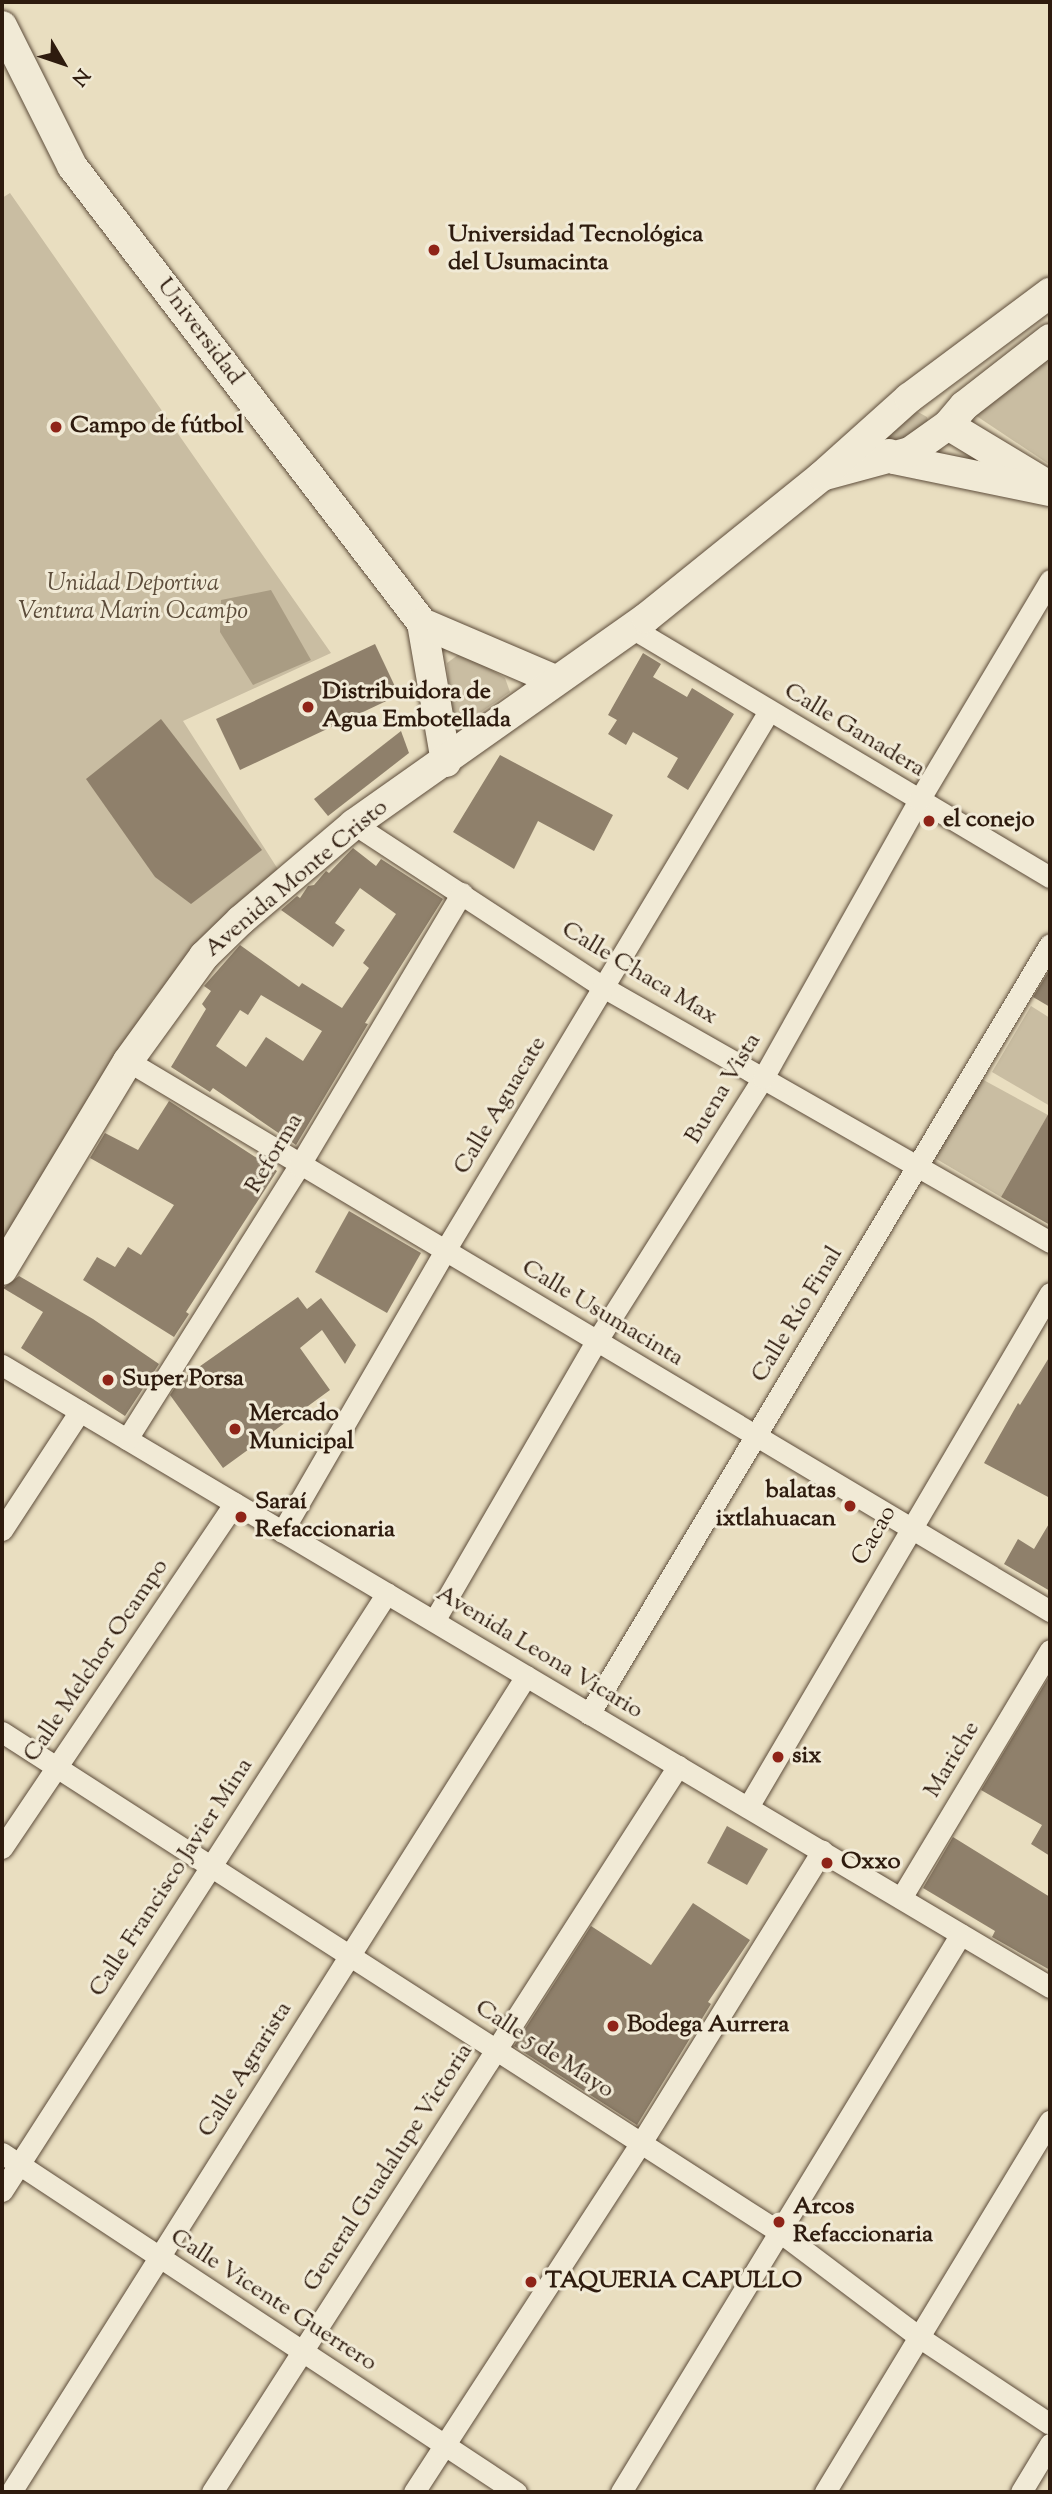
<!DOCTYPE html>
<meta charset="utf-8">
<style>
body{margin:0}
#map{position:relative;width:1052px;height:2494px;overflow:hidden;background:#e9dec0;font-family:"Sorts Mill Goudy",serif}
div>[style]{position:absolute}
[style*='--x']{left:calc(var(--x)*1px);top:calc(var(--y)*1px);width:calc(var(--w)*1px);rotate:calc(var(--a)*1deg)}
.green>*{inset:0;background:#c9bda2}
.water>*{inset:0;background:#a99c83}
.building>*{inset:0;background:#8f806b}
.roads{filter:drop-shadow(0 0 2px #5d4c3a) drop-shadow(0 0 2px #5d4c3a)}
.street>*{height:21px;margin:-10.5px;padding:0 10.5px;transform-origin:10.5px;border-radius:10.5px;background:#f1ead6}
.secondary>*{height:30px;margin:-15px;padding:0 15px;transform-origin:15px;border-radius:15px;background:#f1ead6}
.dots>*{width:19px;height:19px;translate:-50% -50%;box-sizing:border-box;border:4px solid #f1ead6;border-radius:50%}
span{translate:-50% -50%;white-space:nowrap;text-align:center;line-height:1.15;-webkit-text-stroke:6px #f1ead6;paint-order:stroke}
.poi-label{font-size:24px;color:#2e1b0e;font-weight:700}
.left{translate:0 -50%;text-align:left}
.right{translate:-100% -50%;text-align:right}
.street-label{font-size:24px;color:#2e1b0e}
.park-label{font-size:24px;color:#5c4c3a;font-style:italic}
.frame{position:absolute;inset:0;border:4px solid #2e1b0e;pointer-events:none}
.north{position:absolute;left:28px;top:28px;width:70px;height:70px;-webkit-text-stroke:5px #f1ead6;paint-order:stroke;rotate:129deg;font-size:19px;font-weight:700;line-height:28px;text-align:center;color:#2e1b0e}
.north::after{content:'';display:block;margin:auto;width:24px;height:32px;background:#2e1b0e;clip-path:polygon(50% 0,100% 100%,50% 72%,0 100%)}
</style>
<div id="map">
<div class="green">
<div style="clip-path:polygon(10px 193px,331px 653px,183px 721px,281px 874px,153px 998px,2px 1245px,2px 198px)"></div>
<div style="clip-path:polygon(1050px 347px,1050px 465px,969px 411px)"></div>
<div style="clip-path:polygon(918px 412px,927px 417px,929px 424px,914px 442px,881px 445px,885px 430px,897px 420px)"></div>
<div style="clip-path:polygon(462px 652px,505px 678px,510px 692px,467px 722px,451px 715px,447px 663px)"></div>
<div style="clip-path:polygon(1031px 1006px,1050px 1018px,1050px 1106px,992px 1072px)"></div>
<div style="clip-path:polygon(978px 1077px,1048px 1115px,1001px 1197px,933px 1157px)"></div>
</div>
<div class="water">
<div style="clip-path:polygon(271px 590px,311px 660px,253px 685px,220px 632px,221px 600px)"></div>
</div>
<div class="building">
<div style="clip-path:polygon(375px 644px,399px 695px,240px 770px,216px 719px)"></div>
<div style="clip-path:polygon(643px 653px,661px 664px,653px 677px,687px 697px,692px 688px,734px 714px,688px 790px,667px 777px,678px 758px,633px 732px,626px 745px,608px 734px,617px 720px,608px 715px)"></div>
<div style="clip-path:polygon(161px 719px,262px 850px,191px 904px,155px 877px,86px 779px)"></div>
<div style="clip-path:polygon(401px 731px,409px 753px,328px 816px,314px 799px)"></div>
<div style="clip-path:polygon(500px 755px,613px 815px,594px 851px,538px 821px,514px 869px,453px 832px)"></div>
<div style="clip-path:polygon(evenodd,353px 848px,376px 866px,381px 859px,443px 899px,365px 1023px,368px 1024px,296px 1145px,213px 1088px,210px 1092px,171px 1067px,206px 1009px,202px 1004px,211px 991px,204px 986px,240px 945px,299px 987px,302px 983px,342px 1008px,369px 968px,363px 963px,396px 914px,360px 888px,335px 923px,345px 930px,333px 947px,281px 910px,297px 896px,300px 898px,308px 886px,314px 885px,326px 871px,329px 873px,353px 848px,261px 995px,322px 1031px,303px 1061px,266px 1037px,246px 1067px,216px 1046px,240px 1010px,248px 1015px,261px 995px)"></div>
<div style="clip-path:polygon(1050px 969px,1050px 1007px,1033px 997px)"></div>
<div style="clip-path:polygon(169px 1101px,277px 1171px,186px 1312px,189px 1314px,174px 1337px,83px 1280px,97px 1257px,115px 1267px,128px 1247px,141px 1255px,174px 1205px,90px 1158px,105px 1133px,138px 1150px)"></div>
<div style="clip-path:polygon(1050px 1111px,1050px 1225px,1001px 1197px)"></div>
<div style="clip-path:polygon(349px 1211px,421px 1253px,387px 1313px,315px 1272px)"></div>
<div style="clip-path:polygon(19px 1276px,93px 1319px,159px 1364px,125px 1416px,21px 1348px,43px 1312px,3px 1288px)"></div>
<div style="clip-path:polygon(298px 1297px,307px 1309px,321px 1298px,356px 1345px,345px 1364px,322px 1330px,300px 1348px,330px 1390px,223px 1468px,170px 1395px,179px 1381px)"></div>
<div style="clip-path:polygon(1050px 1356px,1050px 1498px,984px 1463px,1018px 1403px,1020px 1405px)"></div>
<div style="clip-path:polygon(1050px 1522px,1050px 1591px,1004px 1564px,1018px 1539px,1034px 1549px)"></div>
<div style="clip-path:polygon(1050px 1675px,1050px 1856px,1031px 1844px,1042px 1825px,981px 1790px)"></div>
<div style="clip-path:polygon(727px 1826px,768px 1849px,747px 1885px,707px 1863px)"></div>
<div style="clip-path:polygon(953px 1837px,1050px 1897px,1050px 1970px,992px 1937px,995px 1931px,923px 1888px)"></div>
<div style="clip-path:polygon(693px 1903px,750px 1940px,708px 2002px,711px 2004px,637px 2125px,514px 2046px,591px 1926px,651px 1965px)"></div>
</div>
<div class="roads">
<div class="street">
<div style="--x:632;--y:628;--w:487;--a:30.8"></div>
<div style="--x:354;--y:824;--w:298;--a:33.2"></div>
<div style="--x:603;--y:987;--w:515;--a:29.7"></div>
<div style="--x:128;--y:1061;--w:1074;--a:30.82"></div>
<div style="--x:2;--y:1365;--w:1219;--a:30.69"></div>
<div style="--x:127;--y:1439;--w:323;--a:-57.8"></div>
<div style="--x:299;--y:1166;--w:318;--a:-59.2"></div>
<div style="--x:2;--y:1530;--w:142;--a:-56.8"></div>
<div style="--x:282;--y:1532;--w:323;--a:-59.9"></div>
<div style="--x:444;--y:1252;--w:631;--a:-59.01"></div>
<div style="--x:434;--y:1621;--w:323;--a:-59.9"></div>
<div style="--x:596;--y:1342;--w:312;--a:-57.7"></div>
<div style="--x:763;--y:1078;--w:319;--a:-60.7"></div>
<div style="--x:919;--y:800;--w:256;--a:-59.2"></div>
<div style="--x:589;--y:1714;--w:897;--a:-59.09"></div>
<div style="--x:2;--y:1732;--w:926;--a:32.75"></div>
<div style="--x:781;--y:2233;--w:173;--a:37"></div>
<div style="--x:919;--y:2337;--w:157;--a:33.6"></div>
<div style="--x:748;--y:1807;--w:596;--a:-59.56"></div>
<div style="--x:2;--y:1848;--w:416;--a:-56"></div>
<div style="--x:901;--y:1898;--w:289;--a:-59"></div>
<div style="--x:2;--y:2153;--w:616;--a:33.41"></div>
<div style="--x:2;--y:2191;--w:711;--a:-57.23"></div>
<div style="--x:11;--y:2492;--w:965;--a:-57.74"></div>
<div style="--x:212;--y:2492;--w:863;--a:-57.3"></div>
<div style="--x:414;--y:2492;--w:416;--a:-57"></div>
<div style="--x:641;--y:2143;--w:344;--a:-58.2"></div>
<div style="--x:621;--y:2492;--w:653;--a:-58.65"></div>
<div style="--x:825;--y:2492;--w:434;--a:-58.8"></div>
<div style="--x:1021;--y:2492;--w:56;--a:-58.9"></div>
</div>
<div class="secondary">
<div style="--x:2;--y:26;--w:157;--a:63.4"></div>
<div style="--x:72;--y:166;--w:576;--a:52.55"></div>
<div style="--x:948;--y:425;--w:109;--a:31.1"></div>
<div style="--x:889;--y:454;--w:7;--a:45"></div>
<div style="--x:894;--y:459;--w:159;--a:11.6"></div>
<div style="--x:825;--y:475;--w:88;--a:-15.1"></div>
<div style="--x:910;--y:452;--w:47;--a:-35.4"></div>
<div style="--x:948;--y:425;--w:25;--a:-50"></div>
<div style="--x:964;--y:406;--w:109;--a:-37.9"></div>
<div style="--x:446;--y:762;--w:141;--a:-99.8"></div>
<div style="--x:422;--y:623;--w:145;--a:23.2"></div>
<div style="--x:2;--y:1270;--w:244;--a:-58.9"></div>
<div style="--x:128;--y:1061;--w:130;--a:-54.1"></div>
<div style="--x:204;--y:956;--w:52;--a:-44.2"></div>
<div style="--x:241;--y:920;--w:148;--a:-40.3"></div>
<div style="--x:354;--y:824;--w:357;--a:-35.2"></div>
<div style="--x:646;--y:618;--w:226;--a:-38.9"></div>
<div style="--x:822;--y:476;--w:117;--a:-41.9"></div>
<div style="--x:909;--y:398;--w:176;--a:-36.7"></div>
</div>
</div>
<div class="dots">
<div style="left:434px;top:250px;background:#8f2418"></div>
<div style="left:56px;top:427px;background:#8f2418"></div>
<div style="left:308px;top:707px;background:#8f2418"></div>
<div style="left:929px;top:821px;background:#8f2418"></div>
<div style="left:108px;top:1380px;background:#8f2418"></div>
<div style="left:235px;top:1429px;background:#8f2418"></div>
<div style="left:850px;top:1506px;background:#8f2418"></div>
<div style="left:241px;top:1517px;background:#8f2418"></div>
<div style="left:778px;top:1757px;background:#8f2418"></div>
<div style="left:827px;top:1863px;background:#8f2418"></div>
<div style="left:613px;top:2026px;background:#8f2418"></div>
<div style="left:779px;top:2222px;background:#8f2418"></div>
<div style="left:531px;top:2282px;background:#8f2418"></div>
</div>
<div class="poi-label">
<span class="left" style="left:448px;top:250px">Universidad Tecnológica<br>del Usumacinta</span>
<span class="left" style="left:70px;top:427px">Campo de fútbol</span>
<span class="left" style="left:322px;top:707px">Distribuidora de<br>Agua Embotellada</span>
<span class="left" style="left:943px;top:821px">el conejo</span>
<span class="left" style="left:122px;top:1380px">Super Porsa</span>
<span class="left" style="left:249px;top:1429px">Mercado<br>Municipal</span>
<span class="right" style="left:836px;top:1506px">balatas<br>ixtlahuacan</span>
<span class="left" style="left:255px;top:1517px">Saraí<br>Refaccionaria</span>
<span class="left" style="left:792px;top:1757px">six</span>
<span class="left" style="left:841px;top:1863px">Oxxo</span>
<span class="left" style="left:627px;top:2026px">Bodega Aurrera</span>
<span class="left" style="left:793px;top:2222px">Arcos<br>Refaccionaria</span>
<span class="left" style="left:545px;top:2282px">TAQUERIA CAPULLO</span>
</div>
<div class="street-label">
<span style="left:199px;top:332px;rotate:53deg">Universidad</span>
<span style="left:854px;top:731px;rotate:31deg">Calle Ganadera</span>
<span style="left:297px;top:879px;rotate:-40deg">Avenida Monte Cristo</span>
<span style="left:639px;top:974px;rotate:31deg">Calle Chaca Max</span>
<span style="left:724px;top:1089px;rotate:-59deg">Buena Vista</span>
<span style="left:501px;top:1106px;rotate:-59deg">Calle Aguacate</span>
<span style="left:275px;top:1154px;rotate:-59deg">Reforma</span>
<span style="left:602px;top:1314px;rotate:31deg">Calle Usumacinta</span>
<span style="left:798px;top:1315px;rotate:-59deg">Calle Río Final</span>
<span style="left:875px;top:1536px;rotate:-60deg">Cacao</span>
<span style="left:539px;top:1653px;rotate:31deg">Avenida Leona Vicario</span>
<span style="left:97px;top:1661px;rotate:-56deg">Calle Melchor Ocampo</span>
<span style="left:953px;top:1760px;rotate:-59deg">Mariche</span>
<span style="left:172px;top:1878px;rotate:-57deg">Calle Francisco Javier Mina</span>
<span style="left:544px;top:2050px;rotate:33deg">Calle 5 de Mayo</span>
<span style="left:246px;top:2070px;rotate:-58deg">Calle Agrarista</span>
<span style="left:389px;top:2168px;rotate:-57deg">General Guadalupe Victoria</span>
<span style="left:273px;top:2301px;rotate:33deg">Calle Vicente Guerrero</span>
</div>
<div class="park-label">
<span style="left:133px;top:599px">Unidad Deportiva<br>Ventura Marin Ocampo</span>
</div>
<div class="frame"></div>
<div class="north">N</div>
</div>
